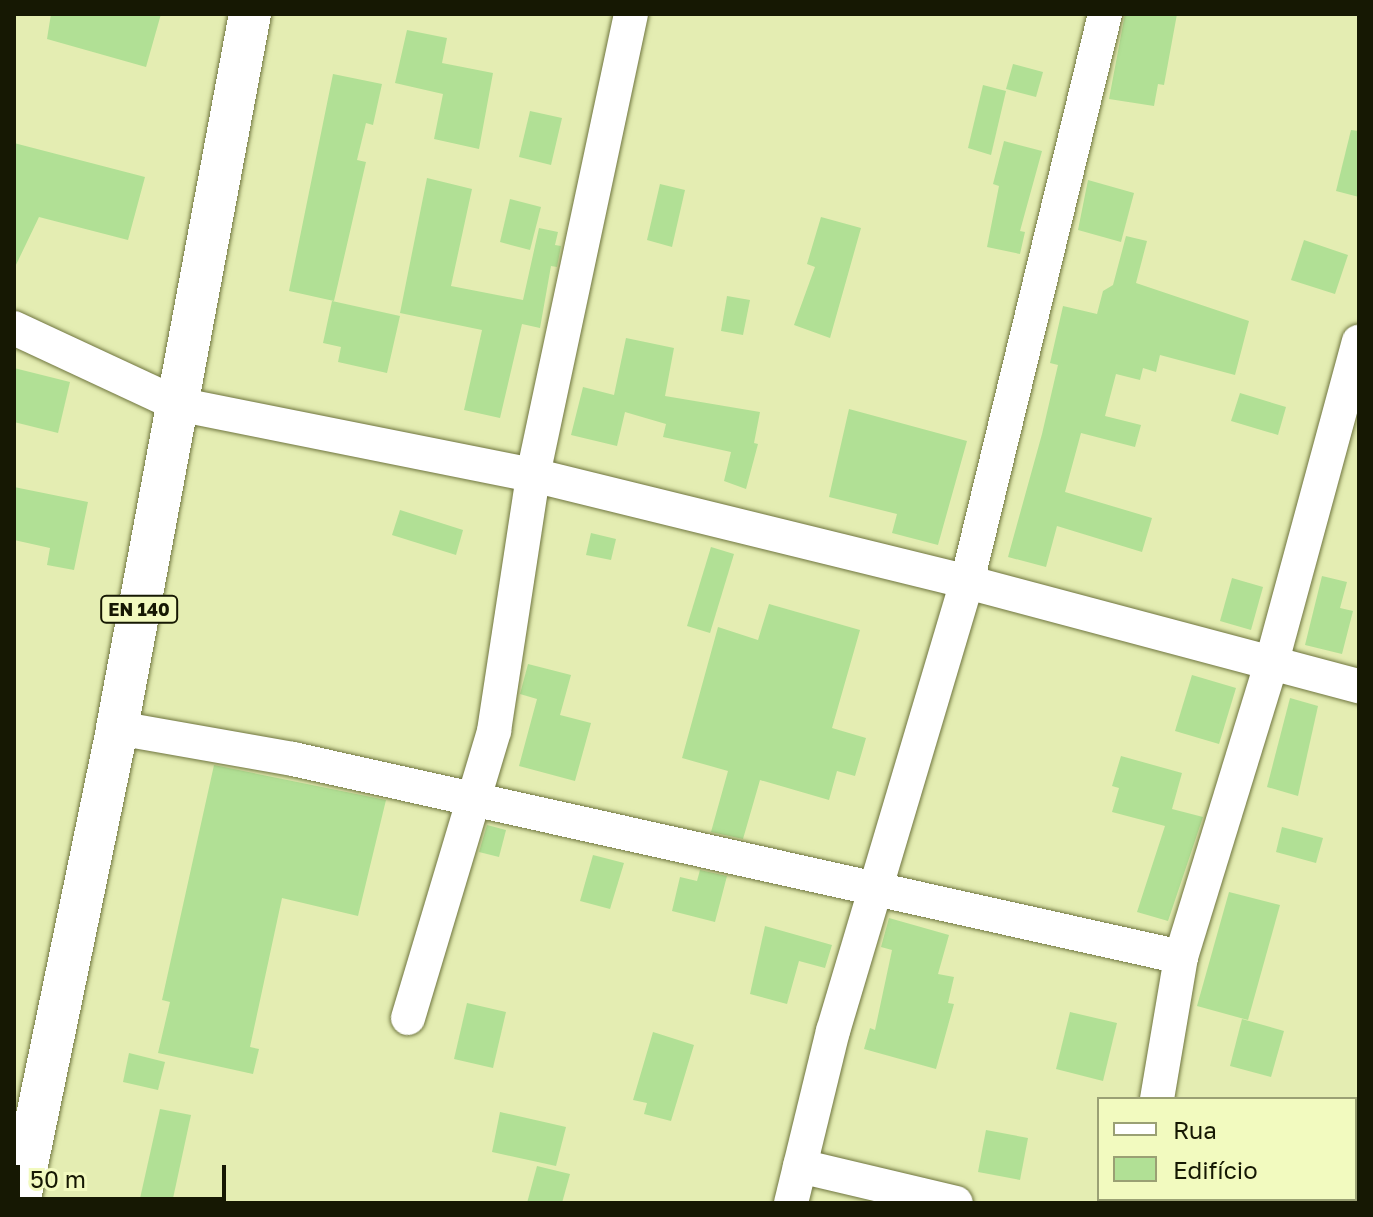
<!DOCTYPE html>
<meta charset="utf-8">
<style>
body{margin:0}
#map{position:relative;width:1373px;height:1217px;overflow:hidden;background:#e4edb2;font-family:"Golos Text",sans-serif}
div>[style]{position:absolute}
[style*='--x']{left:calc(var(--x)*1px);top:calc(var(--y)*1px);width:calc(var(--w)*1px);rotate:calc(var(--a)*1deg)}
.building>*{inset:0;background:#b1e095}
.roads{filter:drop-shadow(0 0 2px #6f753f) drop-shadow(0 0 2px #6f753f)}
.minor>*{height:34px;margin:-17px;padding:0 17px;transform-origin:17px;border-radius:17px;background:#fff}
.major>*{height:42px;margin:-21px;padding:0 21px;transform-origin:21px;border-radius:21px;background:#fff}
span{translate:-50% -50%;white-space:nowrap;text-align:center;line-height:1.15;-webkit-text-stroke:8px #f2fabf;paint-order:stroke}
.shield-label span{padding:2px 6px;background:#f2fabf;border:2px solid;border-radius:6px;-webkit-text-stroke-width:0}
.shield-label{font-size:18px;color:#161803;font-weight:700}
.frame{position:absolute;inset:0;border:16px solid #161803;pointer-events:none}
.legend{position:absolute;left:1097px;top:1097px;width:260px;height:104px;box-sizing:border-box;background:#f2fabf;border:2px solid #9aa074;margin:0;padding:10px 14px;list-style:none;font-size:24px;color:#161803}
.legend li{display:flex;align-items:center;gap:16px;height:40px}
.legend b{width:40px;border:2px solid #9aa074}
.scale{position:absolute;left:16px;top:1165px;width:210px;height:36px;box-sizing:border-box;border:4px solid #161803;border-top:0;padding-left:10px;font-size:24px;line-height:28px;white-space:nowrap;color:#161803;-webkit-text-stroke:6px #f2fabf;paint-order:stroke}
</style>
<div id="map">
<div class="building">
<div style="clip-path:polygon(51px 14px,161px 14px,146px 67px,47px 39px)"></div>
<div style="clip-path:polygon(1125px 14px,1177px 14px,1164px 85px,1158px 84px,1154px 106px,1109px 99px)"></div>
<div style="clip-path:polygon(407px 30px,447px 38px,442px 63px,493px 73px,479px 149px,434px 139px,443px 94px,395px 83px)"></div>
<div style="clip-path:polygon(1013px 64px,1043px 72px,1036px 97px,1006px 89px)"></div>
<div style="clip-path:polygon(333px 74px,382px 84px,373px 125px,366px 123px,357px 160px,366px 162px,334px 301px,289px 291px)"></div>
<div style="clip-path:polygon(983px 85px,1006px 91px,991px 155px,968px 148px)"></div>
<div style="clip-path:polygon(530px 111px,562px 118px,551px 165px,519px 157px)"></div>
<div style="clip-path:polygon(1351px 130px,1359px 131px,1359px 197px,1336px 191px)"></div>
<div style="clip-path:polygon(1004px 141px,1042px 151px,1020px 231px,1025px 232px,1020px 254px,987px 247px,999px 186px,993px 184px)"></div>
<div style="clip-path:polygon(14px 143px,145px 177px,128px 240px,39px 217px,14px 269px)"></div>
<div style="clip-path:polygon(427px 178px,472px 189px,451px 286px,523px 300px,539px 228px,558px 232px,555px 245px,561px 246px,557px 267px,551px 266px,540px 328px,522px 324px,500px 418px,464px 410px,482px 330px,400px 313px)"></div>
<div style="clip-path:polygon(1088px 180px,1134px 193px,1121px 242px,1078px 230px)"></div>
<div style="clip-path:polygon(660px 184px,685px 190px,672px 247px,647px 240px)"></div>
<div style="clip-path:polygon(510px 199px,541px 207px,530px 250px,500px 242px)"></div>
<div style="clip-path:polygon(821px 217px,861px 228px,830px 338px,794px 325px,815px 267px,807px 264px)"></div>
<div style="clip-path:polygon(1126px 236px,1147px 241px,1136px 283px,1249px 321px,1235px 375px,1160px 355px,1156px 372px,1143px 368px,1140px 380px,1116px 374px,1105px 416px,1141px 425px,1135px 447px,1081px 433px,1065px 492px,1152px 518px,1142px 552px,1057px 526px,1046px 567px,1008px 557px,1042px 434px,1058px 365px,1050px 363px,1063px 306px,1097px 314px,1103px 291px,1113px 285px)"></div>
<div style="clip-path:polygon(1304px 240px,1348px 255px,1335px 294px,1291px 280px)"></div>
<div style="clip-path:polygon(727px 296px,750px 300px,743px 335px,721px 331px)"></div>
<div style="clip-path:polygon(332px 301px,400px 316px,387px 373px,338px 362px,341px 347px,323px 343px)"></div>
<div style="clip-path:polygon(626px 338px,674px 348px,665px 396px,760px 412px,754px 443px,758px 444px,746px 489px,724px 481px,731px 452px,663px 437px,666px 424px,625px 412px,617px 446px,571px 435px,583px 387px,614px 395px)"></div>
<div style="clip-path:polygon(14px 368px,70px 382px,58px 433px,14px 422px)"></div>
<div style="clip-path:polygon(1240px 393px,1286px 407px,1278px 435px,1231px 421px)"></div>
<div style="clip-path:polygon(849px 409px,967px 441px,938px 545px,892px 533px,897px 514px,829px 497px)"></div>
<div style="clip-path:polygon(14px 487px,88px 502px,74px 570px,47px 565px,50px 548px,14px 540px)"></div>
<div style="clip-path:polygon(400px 510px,463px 530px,456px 555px,392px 535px)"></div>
<div style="clip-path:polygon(591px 533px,616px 539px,611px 560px,586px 555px)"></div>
<div style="clip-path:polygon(711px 547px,734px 554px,710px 633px,687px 626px)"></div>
<div style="clip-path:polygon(1322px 576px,1347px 582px,1340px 608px,1353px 611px,1342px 654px,1305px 645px)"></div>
<div style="clip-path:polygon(1232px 578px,1263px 587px,1251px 630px,1220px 621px)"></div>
<div style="clip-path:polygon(769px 604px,860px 630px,832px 728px,866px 738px,855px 776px,837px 771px,829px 800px,760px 780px,743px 839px,711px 832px,728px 771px,682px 758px,718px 627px,758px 640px)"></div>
<div style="clip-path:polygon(528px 664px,571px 675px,560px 715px,591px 723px,575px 781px,519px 766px,537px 699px,520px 694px)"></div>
<div style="clip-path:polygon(1192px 675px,1236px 688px,1219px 744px,1175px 731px)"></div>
<div style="clip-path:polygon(1290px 698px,1318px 706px,1298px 796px,1267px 787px)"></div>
<div style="clip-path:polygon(1121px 756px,1182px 773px,1172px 809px,1203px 817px,1168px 921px,1137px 912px,1165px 826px,1112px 812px,1119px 788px,1112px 786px)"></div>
<div style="clip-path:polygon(214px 765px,386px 800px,358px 916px,282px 898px,250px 1047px,259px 1049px,253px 1074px,158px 1053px,170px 1002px,162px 1000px)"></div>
<div style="clip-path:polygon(487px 825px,506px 830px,499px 857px,479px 852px)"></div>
<div style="clip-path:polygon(1282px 827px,1323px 838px,1316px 863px,1276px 852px)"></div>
<div style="clip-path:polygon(593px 855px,624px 863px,610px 909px,580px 901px)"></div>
<div style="clip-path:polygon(700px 870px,727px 876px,715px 922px,672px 911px,680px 877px,697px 881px)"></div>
<div style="clip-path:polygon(1229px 892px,1280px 905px,1248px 1020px,1197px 1006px)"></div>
<div style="clip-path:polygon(889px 918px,949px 935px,938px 974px,954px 977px,948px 1003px,954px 1004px,936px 1069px,864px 1049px,870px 1028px,875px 1030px,892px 950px,881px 947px)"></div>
<div style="clip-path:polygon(765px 926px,832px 945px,825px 968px,799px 961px,787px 1004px,750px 994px)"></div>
<div style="clip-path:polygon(467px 1003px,506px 1012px,493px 1068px,454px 1059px)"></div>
<div style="clip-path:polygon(1070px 1012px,1117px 1023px,1103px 1081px,1056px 1069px)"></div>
<div style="clip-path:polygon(1242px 1019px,1284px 1031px,1271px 1077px,1230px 1066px)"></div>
<div style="clip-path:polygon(653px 1032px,694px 1045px,671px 1121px,644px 1114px,647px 1103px,633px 1100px)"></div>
<div style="clip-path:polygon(129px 1053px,165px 1062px,158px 1090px,123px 1082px)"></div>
<div style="clip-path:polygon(160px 1109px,191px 1115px,172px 1203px,139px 1203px)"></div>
<div style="clip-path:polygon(500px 1112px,566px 1127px,556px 1166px,492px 1152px)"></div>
<div style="clip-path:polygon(986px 1130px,1028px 1138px,1020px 1180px,978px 1172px)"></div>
<div style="clip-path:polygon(537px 1166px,570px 1174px,562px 1203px,527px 1203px)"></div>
</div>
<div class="roads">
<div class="minor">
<div style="--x:14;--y:328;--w:180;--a:25"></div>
<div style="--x:177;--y:404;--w:363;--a:11.3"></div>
<div style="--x:533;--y:475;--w:447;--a:13.8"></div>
<div style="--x:967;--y:582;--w:406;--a:14.9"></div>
<div style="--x:117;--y:728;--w:179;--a:10"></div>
<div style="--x:293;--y:759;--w:910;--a:12.57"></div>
<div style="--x:408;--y:1018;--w:300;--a:-73.3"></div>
<div style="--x:494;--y:731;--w:259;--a:-81.3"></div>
<div style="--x:533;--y:475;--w:471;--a:-78"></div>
<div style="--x:1157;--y:1099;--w:144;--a:-80.4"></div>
<div style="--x:1181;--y:957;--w:306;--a:-72.9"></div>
<div style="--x:1271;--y:665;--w:335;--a:-74.8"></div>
<div style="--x:800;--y:1166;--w:160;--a:13.3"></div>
<div style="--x:791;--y:1203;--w:177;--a:-76.3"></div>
<div style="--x:833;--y:1031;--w:469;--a:-73.4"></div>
<div style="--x:967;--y:582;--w:585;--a:-76.34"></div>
<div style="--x:1127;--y:1203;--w:6;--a:-45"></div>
</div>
<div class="major">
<div style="--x:19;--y:1203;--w:485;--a:-78.3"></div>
<div style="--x:117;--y:728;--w:726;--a:-79.45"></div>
</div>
</div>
<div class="shield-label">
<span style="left:139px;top:609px">EN 140</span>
</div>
<div class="frame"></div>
<ul class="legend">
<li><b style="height:10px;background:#fff"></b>Rua</li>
<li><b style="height:22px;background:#b1e095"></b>Edifício</li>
</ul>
<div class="scale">50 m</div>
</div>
